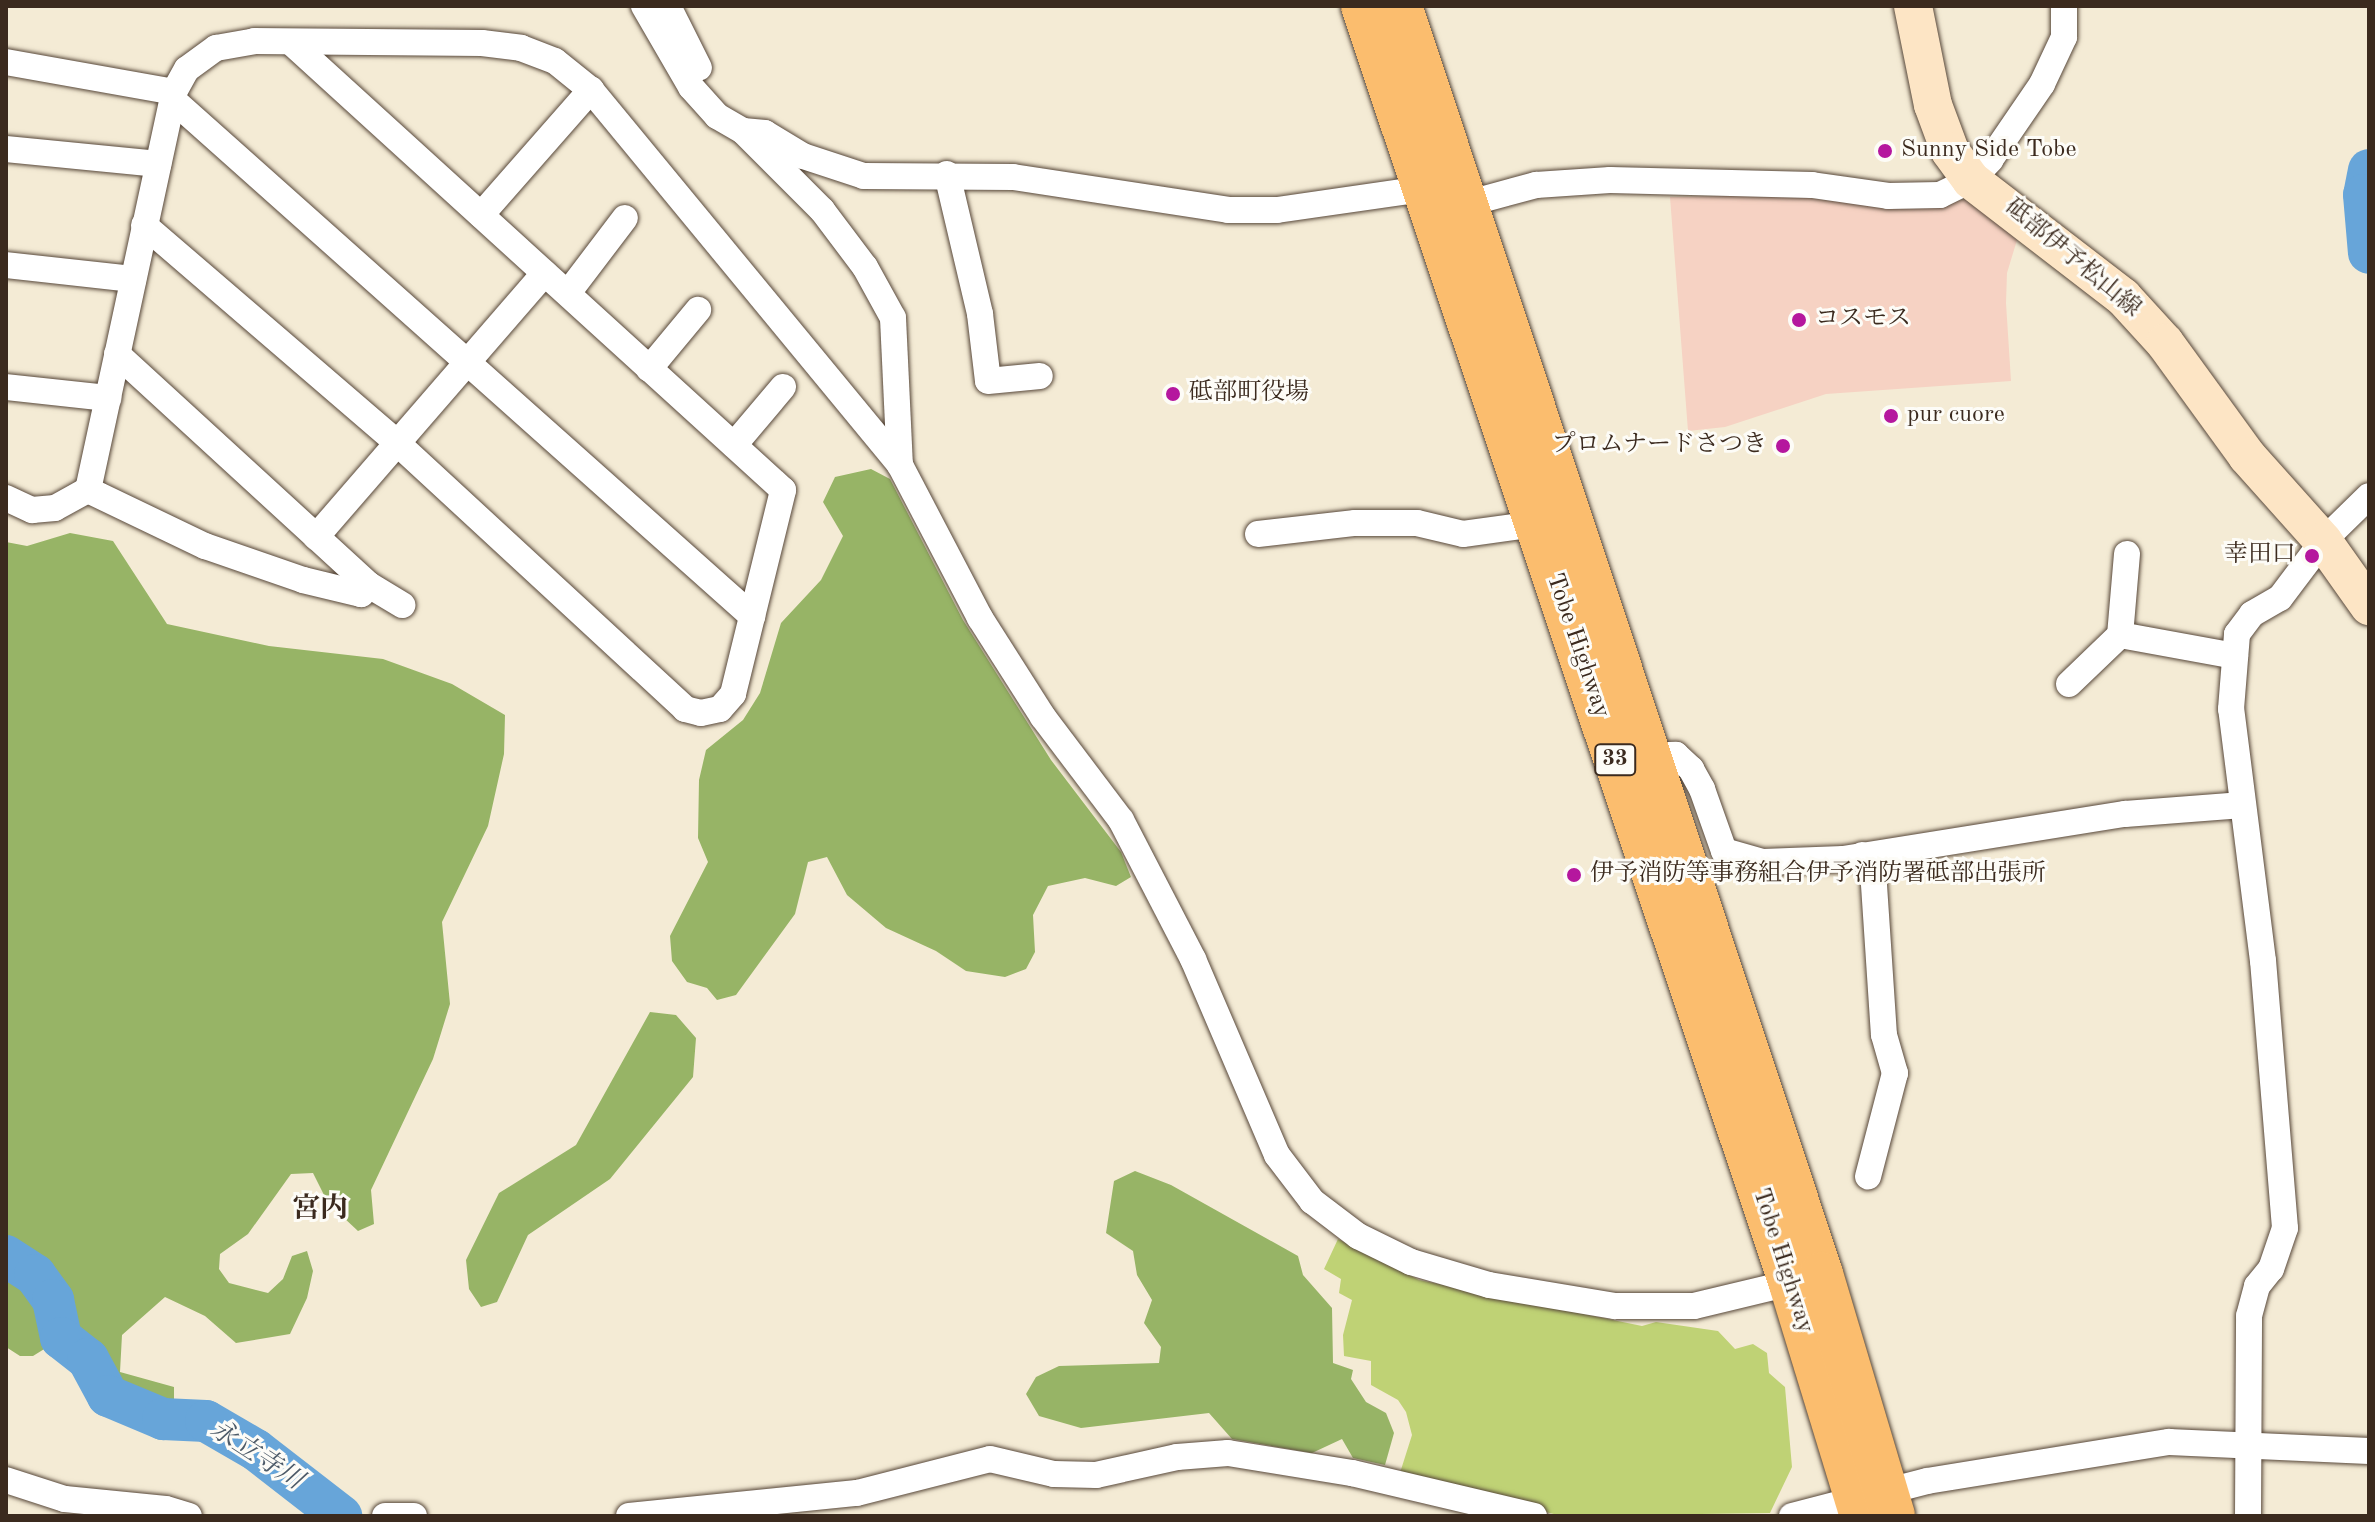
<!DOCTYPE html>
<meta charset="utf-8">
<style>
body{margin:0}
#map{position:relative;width:2375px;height:1522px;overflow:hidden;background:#f4ebd5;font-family:"Old Standard TT","Noto Serif JP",serif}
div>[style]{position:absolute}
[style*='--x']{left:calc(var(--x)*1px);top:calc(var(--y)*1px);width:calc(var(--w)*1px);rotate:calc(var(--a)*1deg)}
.built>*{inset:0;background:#f6d2c3}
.green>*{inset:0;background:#bfd275}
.forest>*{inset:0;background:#97b466}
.river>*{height:42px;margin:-21px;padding:0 21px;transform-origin:21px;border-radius:21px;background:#67a5d9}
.roads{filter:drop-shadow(0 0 2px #574739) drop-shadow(0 0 2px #574739)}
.minor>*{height:26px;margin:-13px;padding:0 13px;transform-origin:13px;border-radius:13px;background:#fff}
.secondary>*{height:38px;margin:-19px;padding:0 19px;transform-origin:19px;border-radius:19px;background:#fde5c5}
.trunk>*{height:44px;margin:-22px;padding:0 22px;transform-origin:22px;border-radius:22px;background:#fbbd6e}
.dots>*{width:22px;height:22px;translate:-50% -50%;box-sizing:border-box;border:4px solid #fdfcf7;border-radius:50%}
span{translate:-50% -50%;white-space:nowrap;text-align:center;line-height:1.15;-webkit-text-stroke:6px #fdfcf7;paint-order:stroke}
.shield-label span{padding:2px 6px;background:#fdfcf7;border:2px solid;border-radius:6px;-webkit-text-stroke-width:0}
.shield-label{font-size:22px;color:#3b2a1e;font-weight:700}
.poi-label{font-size:24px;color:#3b2a1e}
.left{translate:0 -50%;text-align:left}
.right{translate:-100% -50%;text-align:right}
.street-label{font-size:24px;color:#3b2a1e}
.water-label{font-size:26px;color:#4d5b69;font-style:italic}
.quarter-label{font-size:28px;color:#3b2a1e;font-weight:700}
.frame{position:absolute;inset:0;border:8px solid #3b2a1e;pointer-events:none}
</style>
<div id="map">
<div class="built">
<div style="clip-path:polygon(1777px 195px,1913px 209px,1968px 199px,2017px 240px,2007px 273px,2006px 303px,2011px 381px,1826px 394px,1725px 427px,1688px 431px,1670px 197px)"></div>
</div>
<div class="green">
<div style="clip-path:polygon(1338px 1239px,1419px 1280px,1642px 1326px,1656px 1322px,1718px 1331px,1735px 1349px,1753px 1344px,1767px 1353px,1769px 1373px,1785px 1387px,1792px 1467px,1770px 1513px,1562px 1516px,1399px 1476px,1412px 1435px,1406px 1412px,1398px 1400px,1371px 1385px,1371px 1361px,1344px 1356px,1343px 1335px,1352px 1300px,1339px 1293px,1341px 1279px,1324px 1269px)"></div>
</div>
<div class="forest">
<div style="clip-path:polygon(871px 469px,890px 479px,963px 620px,1051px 760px,1121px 852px,1131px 877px,1116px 886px,1085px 878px,1048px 886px,1033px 915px,1035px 952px,1026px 969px,1005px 977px,966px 971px,936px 951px,886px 928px,847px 895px,827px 857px,808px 862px,795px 914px,736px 995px,717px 1000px,707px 988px,687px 982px,672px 961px,670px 936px,708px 862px,698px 838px,699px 780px,706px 750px,743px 720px,760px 693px,781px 623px,821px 580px,843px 536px,823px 502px,835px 477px)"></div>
<div style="clip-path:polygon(70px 533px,113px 541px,167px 624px,269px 646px,383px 659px,452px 684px,505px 715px,504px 754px,488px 826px,442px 922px,450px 1004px,433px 1059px,371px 1190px,374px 1224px,358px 1231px,328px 1203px,313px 1173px,291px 1174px,248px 1234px,220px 1254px,219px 1269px,229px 1283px,268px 1293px,283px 1279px,292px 1256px,307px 1251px,313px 1271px,307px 1298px,290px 1334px,236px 1343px,205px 1316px,165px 1297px,122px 1335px,120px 1372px,174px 1387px,174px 1402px,153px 1405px,110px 1392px,78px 1337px,65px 1336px,33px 1356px,20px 1356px,6px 1347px,6px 542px,27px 546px)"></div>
<div style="clip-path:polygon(650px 1012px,676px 1015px,696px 1038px,693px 1077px,610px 1179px,528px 1235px,497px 1302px,481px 1307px,469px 1289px,466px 1260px,499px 1193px,576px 1145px)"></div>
<div style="clip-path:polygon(1135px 1171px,1171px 1185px,1298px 1256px,1303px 1275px,1332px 1308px,1333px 1363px,1353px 1370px,1351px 1379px,1366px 1402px,1386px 1413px,1394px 1433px,1385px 1465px,1353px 1458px,1342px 1439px,1312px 1453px,1232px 1439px,1209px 1413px,1081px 1428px,1039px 1416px,1026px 1394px,1036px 1377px,1059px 1366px,1159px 1363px,1161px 1347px,1144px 1323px,1152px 1300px,1137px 1275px,1133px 1251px,1106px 1233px,1114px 1181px)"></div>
</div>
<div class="river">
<div style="--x:2369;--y:170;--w:25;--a:101"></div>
<div style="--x:2364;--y:195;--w:58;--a:85.1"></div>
<div style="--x:6;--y:1256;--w:35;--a:33"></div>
<div style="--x:35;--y:1275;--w:31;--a:54"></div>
<div style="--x:53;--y:1300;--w:39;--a:78"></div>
<div style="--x:61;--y:1338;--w:34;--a:38"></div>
<div style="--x:88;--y:1359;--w:42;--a:61.6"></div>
<div style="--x:108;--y:1396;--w:60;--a:22.7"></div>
<div style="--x:163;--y:1419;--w:43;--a:2.7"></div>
<div style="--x:206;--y:1421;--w:58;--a:30.1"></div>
<div style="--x:256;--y:1450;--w:108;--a:37.8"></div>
</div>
<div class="roads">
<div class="minor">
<div style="--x:644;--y:6;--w:94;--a:59.9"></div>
<div style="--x:691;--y:87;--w:39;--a:48"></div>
<div style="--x:717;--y:116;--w:30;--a:30"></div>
<div style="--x:743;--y:131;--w:112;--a:45"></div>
<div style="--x:822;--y:210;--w:71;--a:53"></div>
<div style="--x:865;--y:267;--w:58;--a:61.2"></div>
<div style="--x:893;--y:318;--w:147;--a:87.3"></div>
<div style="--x:668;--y:6;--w:69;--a:63.4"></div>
<div style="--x:6;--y:62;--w:171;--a:10.1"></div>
<div style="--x:173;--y:100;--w:776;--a:41.71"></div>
<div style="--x:743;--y:131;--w:22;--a:5"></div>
<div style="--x:765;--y:133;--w:44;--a:31.2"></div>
<div style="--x:803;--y:156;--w:64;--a:18.2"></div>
<div style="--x:864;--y:176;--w:149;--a:0.4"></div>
<div style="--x:1013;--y:177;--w:218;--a:8.7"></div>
<div style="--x:1228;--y:210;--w:49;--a:0"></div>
<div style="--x:1277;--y:210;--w:148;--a:-8.2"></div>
<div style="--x:1423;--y:189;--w:46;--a:19.2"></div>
<div style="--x:1466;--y:204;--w:73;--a:-15.2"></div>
<div style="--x:1536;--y:185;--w:74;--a:-3.9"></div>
<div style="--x:1610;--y:180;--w:202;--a:1.4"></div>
<div style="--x:1812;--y:185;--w:77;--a:8.2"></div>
<div style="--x:1888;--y:196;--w:52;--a:-1.1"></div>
<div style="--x:1940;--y:195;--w:34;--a:-26"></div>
<div style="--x:1971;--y:180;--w:28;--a:-46"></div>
<div style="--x:1990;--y:160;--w:92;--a:-55.6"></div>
<div style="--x:2042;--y:84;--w:52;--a:-64.9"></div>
<div style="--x:2064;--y:37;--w:31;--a:-90"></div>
<div style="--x:6;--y:149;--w:153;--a:5.6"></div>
<div style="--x:947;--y:174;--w:144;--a:76.7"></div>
<div style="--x:980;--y:314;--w:67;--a:83.2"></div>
<div style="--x:988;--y:381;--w:52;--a:-5.5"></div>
<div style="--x:481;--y:215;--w:167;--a:-48.7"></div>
<div style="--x:144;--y:225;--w:331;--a:40.7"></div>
<div style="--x:395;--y:441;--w:395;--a:42.7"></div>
<div style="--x:685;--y:709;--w:16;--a:14"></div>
<div style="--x:701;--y:713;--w:19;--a:-12"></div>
<div style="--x:720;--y:709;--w:20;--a:-49"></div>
<div style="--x:733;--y:694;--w:210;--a:-76.2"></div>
<div style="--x:783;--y:490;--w:664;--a:-137.69"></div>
<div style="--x:6;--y:265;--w:128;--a:6.3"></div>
<div style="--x:568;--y:293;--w:94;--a:-52.8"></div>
<div style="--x:117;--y:354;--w:342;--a:42.5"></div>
<div style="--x:369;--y:585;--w:39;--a:31"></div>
<div style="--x:649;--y:369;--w:77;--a:-50.3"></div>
<div style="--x:6;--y:387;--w:103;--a:6.2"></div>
<div style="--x:734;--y:445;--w:76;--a:-49.8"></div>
<div style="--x:88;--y:490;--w:130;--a:25.6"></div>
<div style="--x:205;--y:546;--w:104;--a:19.1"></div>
<div style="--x:303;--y:580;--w:60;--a:13.6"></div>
<div style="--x:361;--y:594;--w:12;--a:-48"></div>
<div style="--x:6;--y:498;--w:29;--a:25"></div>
<div style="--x:32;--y:510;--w:23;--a:-5"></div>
<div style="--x:55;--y:508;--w:38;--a:-29"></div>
<div style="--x:88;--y:490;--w:407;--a:-77.8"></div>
<div style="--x:174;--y:92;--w:26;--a:-61"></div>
<div style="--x:187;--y:69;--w:36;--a:-36"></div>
<div style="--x:216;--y:48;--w:39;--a:-10"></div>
<div style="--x:254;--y:41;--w:228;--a:0.5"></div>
<div style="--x:482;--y:43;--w:39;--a:7"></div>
<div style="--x:521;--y:48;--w:36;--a:21"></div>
<div style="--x:555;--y:61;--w:46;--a:38.9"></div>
<div style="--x:591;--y:90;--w:486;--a:50.5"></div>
<div style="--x:900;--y:465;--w:173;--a:62.4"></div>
<div style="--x:980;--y:618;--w:117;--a:57.5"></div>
<div style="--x:1043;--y:717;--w:129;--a:52.9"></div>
<div style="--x:1121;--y:820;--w:157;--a:62.6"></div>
<div style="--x:1193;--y:959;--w:213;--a:66.8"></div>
<div style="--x:1277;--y:1155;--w:58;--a:52.7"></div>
<div style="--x:1312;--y:1201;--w:58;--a:37.3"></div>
<div style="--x:1358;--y:1236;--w:59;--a:26.1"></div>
<div style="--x:1411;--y:1262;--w:81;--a:16.4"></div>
<div style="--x:1489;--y:1285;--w:128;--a:9.5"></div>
<div style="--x:1615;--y:1306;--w:79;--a:0"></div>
<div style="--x:1694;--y:1306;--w:111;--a:-13.5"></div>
<div style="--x:1258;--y:534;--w:98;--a:-6.5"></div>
<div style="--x:1355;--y:523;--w:62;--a:0"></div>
<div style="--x:1417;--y:523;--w:47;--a:13.4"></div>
<div style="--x:1463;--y:534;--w:74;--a:-7.8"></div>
<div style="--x:316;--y:537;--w:349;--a:-49.1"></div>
<div style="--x:2127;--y:554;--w:81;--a:94.9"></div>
<div style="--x:2120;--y:635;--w:117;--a:10.3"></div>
<div style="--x:2069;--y:684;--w:71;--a:-43.9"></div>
<div style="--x:1638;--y:756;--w:38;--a:-2"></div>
<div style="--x:1676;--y:755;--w:21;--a:43"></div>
<div style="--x:1691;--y:769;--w:23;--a:61"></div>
<div style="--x:1702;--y:789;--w:66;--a:70.5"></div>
<div style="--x:1724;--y:851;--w:41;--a:15.8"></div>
<div style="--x:1763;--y:862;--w:80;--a:-2.1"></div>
<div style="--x:1843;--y:859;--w:286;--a:-9.1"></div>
<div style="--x:2125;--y:814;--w:118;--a:-4.4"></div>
<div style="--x:1862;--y:855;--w:19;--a:54"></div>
<div style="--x:1873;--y:870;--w:165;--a:86.2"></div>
<div style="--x:1884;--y:1035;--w:40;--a:74"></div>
<div style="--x:1895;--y:1073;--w:107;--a:104.6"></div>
<div style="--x:6;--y:1480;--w:62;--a:17.9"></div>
<div style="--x:65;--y:1499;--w:101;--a:5.7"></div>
<div style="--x:166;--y:1509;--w:24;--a:17"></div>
<div style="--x:385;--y:1516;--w:29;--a:0"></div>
<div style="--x:629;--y:1516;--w:229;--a:-5.8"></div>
<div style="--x:857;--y:1493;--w:137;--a:-14.3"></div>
<div style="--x:990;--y:1459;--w:66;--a:13.2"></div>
<div style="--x:1054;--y:1474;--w:42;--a:1.4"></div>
<div style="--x:1096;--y:1475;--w:83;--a:-12.5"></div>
<div style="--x:1177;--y:1457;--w:51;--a:-4.5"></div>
<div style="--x:1228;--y:1453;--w:126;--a:9.2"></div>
<div style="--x:1352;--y:1473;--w:187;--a:13.3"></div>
<div style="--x:1792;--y:1516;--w:139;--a:-14.5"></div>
<div style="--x:1927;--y:1481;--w:245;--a:-9.2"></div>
<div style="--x:2169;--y:1442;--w:200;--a:2.6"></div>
<div style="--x:2248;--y:1516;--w:200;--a:-89.7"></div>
<div style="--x:2249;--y:1316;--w:31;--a:-75"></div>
<div style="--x:2257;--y:1286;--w:22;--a:-51"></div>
<div style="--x:2271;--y:1269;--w:43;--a:-71.1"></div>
<div style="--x:2285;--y:1228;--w:268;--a:-94.7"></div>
<div style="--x:2263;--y:961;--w:254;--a:-97.2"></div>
<div style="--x:2231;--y:709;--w:75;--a:-85.4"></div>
<div style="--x:2237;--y:634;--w:25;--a:-53"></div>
<div style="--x:2252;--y:614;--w:32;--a:-30"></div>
<div style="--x:2280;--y:598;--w:71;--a:-53"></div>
<div style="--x:2323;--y:541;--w:64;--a:-44.4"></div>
</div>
<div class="secondary">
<div style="--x:1913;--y:6;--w:101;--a:78.6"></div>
<div style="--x:1933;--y:105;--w:49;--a:69.7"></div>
<div style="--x:1950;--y:151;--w:36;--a:54"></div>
<div style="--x:1971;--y:180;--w:192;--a:37.6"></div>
<div style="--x:2123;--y:297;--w:62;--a:47.6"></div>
<div style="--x:2165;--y:343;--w:140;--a:54"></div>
<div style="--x:2247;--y:456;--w:114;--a:48.2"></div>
<div style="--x:2323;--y:541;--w:80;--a:54.7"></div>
</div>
<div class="trunk">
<div style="--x:1363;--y:6;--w:1348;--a:71.48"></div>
<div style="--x:1791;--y:1284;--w:243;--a:73"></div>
<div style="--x:1400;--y:6;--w:1336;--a:71.63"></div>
<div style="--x:1821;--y:1274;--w:252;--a:73.4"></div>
</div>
</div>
<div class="dots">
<div style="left:1885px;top:151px;background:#b5179e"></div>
<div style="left:1799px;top:320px;background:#b5179e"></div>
<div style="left:1173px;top:394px;background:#b5179e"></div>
<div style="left:1891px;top:416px;background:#b5179e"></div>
<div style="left:1783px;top:446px;background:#b5179e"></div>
<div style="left:2312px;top:556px;background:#b5179e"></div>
<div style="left:1574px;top:875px;background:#b5179e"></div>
</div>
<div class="shield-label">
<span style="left:1615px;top:760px">33</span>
</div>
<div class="poi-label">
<span class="left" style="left:1901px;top:151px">Sunny Side Tobe</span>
<span class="left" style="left:1815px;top:320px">コスモス</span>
<span class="left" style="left:1189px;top:394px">砥部町役場</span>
<span class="left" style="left:1907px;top:416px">pur cuore</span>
<span class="right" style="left:1767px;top:446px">プロムナードさつき</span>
<span class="right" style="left:2296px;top:556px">幸田口</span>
<span class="left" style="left:1590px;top:875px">伊予消防等事務組合伊予消防署砥部出張所</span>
</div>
<div class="street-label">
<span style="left:2072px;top:259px;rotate:40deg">砥部伊予松山線</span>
<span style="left:1577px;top:646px;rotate:71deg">Tobe Highway</span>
<span style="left:1782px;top:1261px;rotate:72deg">Tobe Highway</span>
</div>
<div class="water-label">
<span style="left:256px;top:1456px;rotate:33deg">永立寺川</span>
</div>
<div class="quarter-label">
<span style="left:320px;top:1210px">宮内</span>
</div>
<div class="frame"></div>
</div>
